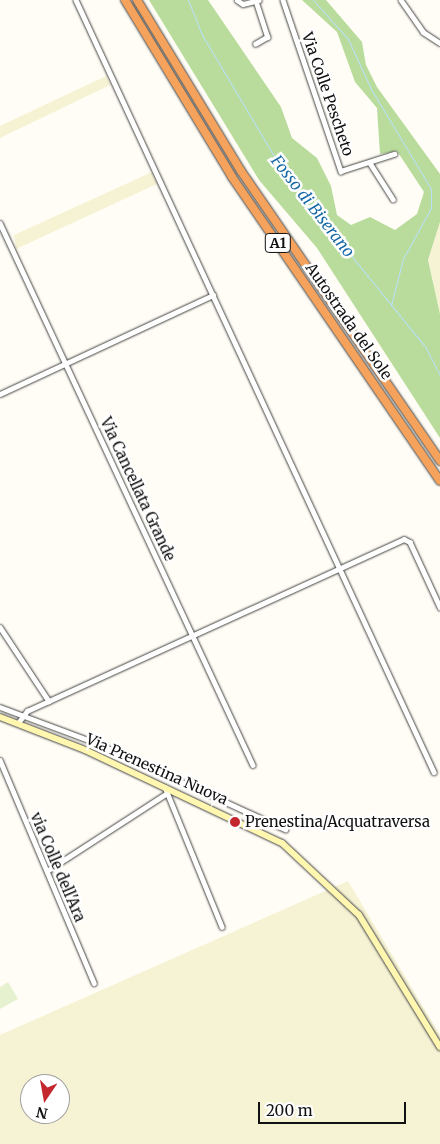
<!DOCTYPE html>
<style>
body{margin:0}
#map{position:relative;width:440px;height:1144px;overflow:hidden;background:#fffdf5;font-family:Merriweather,serif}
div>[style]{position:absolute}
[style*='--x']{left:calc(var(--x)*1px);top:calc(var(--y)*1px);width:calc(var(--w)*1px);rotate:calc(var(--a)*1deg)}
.farmland>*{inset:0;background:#f6f3d4}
.forest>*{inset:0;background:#b9dc9c}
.pitch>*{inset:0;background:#e6f2cf}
.stream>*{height:1px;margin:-0.5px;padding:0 0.5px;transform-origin:0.5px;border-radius:0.5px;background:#b9e0f7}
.roads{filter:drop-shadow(0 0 1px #444) drop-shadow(0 0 1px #444)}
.street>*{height:4.5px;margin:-2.25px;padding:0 2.25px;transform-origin:2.25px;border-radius:2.25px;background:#fff}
.secondary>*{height:6px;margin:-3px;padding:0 3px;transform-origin:3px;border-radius:3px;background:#fff6b0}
.highway>*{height:8px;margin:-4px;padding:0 4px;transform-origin:4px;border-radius:4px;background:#f5a25d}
.dots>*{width:14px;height:14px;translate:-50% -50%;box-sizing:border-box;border:2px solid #fff;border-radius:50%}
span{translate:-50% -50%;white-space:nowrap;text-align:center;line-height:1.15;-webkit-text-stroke:5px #fff;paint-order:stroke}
.shield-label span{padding:1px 4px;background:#fff;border:1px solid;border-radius:4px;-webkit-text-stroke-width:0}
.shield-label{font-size:14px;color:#111;font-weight:700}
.street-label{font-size:15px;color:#111}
.poi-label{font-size:15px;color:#111}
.left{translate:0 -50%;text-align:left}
.water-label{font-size:16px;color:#1768a6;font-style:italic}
.north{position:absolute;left:20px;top:1074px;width:50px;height:50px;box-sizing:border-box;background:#fff;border:1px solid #a0a0a0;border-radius:50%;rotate:192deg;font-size:14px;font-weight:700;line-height:20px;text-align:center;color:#111}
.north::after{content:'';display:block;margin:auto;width:18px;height:22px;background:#c4262e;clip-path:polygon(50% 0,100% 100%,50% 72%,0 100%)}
.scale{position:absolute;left:258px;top:1102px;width:148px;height:22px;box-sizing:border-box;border:2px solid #111;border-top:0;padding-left:6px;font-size:15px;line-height:18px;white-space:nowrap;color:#111;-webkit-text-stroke:4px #fff;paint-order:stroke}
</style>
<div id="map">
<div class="farmland">
<div style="clip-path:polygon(106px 76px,110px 85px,0 138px,0 126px)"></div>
<div style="clip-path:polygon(152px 172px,157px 184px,16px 249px,14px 235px)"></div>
<div style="clip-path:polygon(440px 222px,440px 314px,428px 260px)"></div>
<div style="clip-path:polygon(evenodd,348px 881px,440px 1035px,440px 1144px,0 1144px,0 1035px,348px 881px,30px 1084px,60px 1084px,60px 1114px,30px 1114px,30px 1084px)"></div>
</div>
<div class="forest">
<div style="clip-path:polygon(149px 0,208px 0,281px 107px,292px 138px,317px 158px,331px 186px,337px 215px,351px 225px,370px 217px,395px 230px,417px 214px,424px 192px,397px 151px,380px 154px,377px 108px,355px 82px,337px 32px,302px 0,326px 0,362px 42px,366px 65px,377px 87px,440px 174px,440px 222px,428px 260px,440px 314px,440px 438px,317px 248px,259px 180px)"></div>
</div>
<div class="pitch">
<div style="clip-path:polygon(8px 982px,18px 999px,0 1009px,0 987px)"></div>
</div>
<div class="stream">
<div style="--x:188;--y:0;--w:35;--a:68"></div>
<div style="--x:201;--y:33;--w:163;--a:59.3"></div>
<div style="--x:284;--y:173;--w:225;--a:50.9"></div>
<div style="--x:426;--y:348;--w:31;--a:63"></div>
<div style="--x:313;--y:0;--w:52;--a:48.1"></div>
<div style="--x:348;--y:39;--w:55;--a:65.3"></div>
<div style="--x:371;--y:89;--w:117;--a:59"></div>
<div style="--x:431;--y:189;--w:19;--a:90"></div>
<div style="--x:431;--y:208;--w:58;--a:118.8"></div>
<div style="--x:403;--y:259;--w:48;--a:104.6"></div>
</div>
<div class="roads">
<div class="street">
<div style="--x:76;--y:0;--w:851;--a:65.12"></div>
<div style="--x:237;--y:0;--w:7;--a:34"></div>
<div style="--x:243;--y:4;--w:16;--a:-14"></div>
<div style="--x:283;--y:0;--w:181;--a:71.3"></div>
<div style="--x:341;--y:171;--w:56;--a:-17.8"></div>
<div style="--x:401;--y:0;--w:39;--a:55"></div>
<div style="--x:423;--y:32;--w:20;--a:33"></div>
<div style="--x:256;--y:1;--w:38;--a:72"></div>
<div style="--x:268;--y:37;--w:14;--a:150"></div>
<div style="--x:370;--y:163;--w:43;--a:57.4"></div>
<div style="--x:0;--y:223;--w:598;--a:64.98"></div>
<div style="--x:0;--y:394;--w:235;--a:-24.9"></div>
<div style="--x:0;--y:627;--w:89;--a:56.5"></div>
<div style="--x:0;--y:707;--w:106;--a:20.5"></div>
<div style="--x:99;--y:744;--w:205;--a:24.6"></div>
<div style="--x:18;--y:723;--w:15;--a:-53"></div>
<div style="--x:27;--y:711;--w:414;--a:-24.5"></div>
<div style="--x:404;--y:539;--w:7;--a:27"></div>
<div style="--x:410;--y:542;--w:72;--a:65.2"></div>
<div style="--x:0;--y:760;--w:242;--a:67.1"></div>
<div style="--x:165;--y:787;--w:151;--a:67.8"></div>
<div style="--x:47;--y:871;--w:143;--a:-33"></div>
</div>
<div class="secondary">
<div style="--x:0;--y:717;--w:91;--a:21.2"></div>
<div style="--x:85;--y:750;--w:218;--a:25.3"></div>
<div style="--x:282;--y:843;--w:105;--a:43.1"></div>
<div style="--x:359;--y:915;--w:155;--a:58.5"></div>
</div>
<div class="highway">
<div style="--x:125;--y:0;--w:207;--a:58.8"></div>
<div style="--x:232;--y:177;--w:368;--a:55.6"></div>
<div style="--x:137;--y:0;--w:200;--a:58.7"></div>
<div style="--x:241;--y:171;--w:352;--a:55.5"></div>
</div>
</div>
<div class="dots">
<div style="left:235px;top:822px;background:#c4262e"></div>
</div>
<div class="shield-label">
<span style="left:278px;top:243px">A1</span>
</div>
<div class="street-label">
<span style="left:328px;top:94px;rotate:71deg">Via Colle Pescheto</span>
<span style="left:349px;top:321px;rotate:55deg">Autostrada del Sole</span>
<span style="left:138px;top:489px;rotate:65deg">Via Cancellata Grande</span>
<span style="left:157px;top:769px;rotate:24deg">Via Prenestina Nuova</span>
<span style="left:58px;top:867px;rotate:67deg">via Colle dell'Ara</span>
</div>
<div class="poi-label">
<span class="left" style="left:245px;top:822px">Prenestina/Acquatraversa</span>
</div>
<div class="water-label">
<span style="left:313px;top:206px;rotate:52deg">Fosso di Biserano</span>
</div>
<div class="north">N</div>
<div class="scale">200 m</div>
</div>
